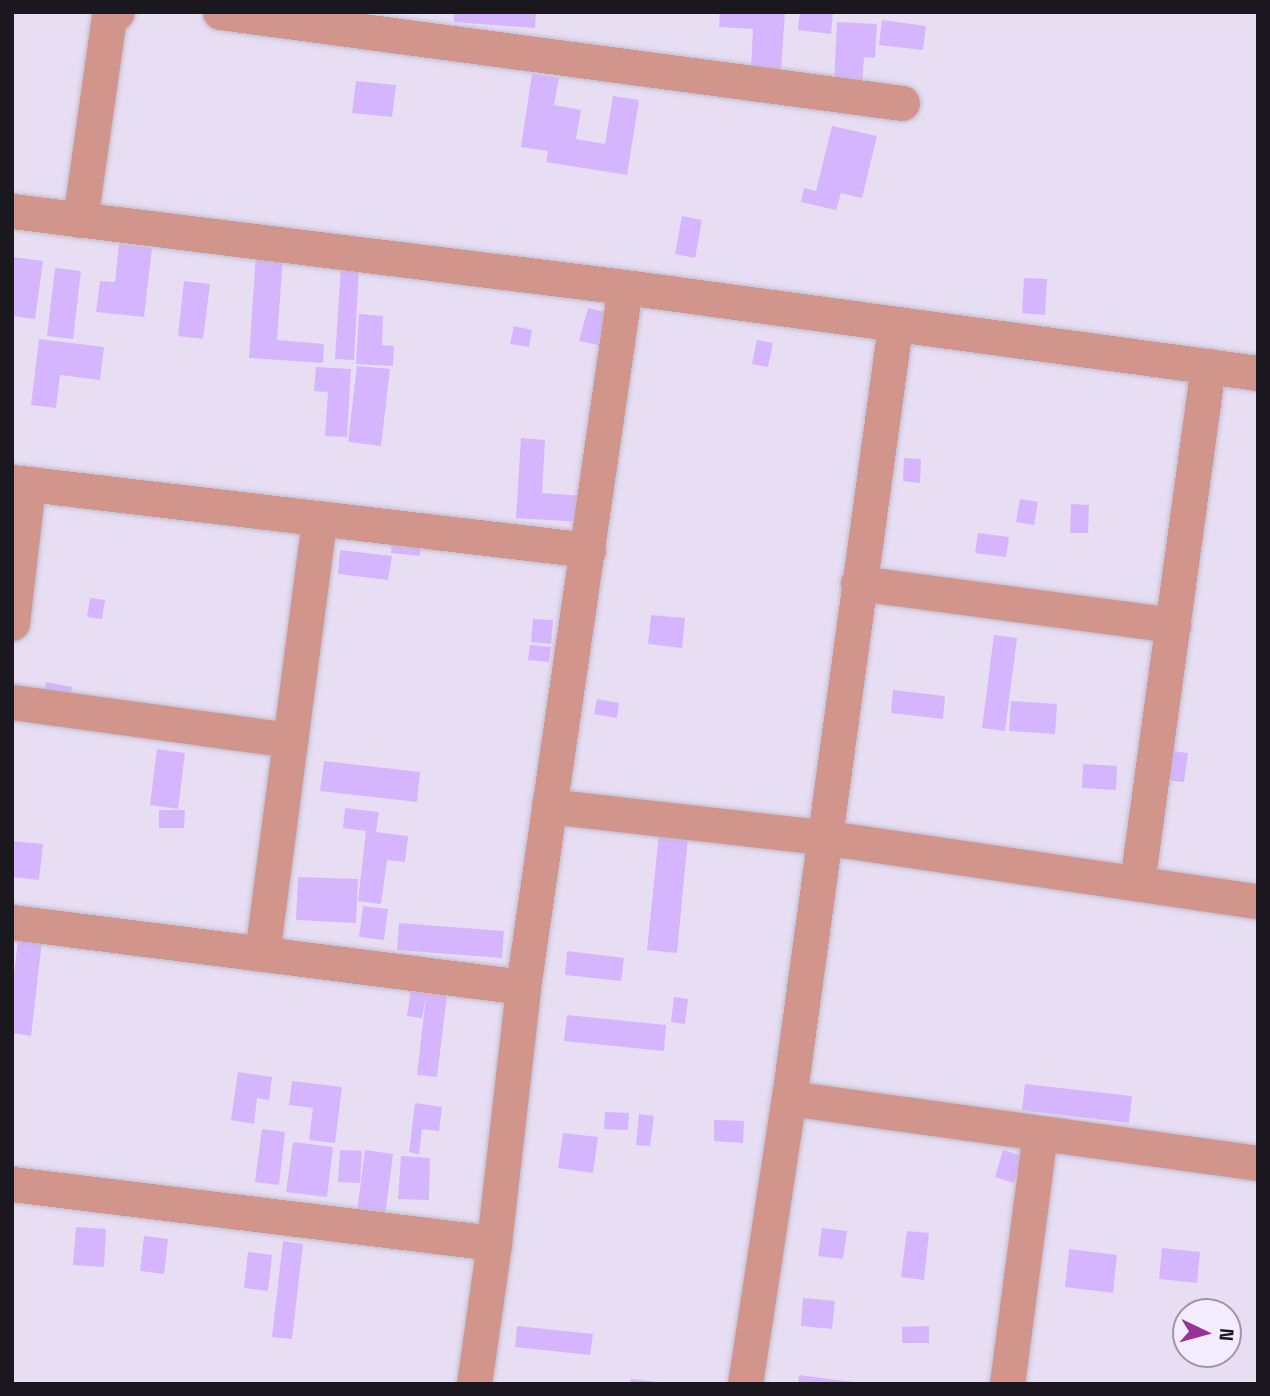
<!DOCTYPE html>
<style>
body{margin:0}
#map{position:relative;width:1270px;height:1396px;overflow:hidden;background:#e7def4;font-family:"Space Grotesk",sans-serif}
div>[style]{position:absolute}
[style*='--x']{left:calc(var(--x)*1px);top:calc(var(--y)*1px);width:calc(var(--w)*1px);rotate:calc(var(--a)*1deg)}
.building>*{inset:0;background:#d6b5ff}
.roads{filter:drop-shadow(0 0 2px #c2bace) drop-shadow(0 0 2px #c2bace)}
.minor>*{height:35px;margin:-17.5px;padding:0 17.5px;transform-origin:17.5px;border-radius:17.5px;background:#d2958c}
span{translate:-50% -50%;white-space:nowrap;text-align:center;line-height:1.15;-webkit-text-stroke:5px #f3ecfe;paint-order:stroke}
.frame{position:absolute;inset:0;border:14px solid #1b171f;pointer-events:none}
.north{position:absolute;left:1172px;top:1298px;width:70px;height:70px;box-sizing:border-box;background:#f3ecfe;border:2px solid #9d97a5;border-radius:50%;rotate:95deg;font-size:19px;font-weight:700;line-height:28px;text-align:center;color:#1b171f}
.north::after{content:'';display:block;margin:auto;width:24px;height:32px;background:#993296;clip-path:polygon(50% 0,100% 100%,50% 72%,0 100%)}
</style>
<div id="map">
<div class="building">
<div style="clip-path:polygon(454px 12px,536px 12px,535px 28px,454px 22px)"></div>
<div style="clip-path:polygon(720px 12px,785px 12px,781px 71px,751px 69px,753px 29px,719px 27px)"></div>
<div style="clip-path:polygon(800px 12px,833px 12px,831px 34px,798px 30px)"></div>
<div style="clip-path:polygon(882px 20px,926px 26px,923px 50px,879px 45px)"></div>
<div style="clip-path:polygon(837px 22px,877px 24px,875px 58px,864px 57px,862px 86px,834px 84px)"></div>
<div style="clip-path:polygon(532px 74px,559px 78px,554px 105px,581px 110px,576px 139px,605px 144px,613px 96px,639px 100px,627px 175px,546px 162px,548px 151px,521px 147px)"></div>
<div style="clip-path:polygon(356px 81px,396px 85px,392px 117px,352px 113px)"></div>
<div style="clip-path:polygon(832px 126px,877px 136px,862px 198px,841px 193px,836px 210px,801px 202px,804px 188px,816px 191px)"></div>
<div style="clip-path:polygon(682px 216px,702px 220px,695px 258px,675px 254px)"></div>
<div style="clip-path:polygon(119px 244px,152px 248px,144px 317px,96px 312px,100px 281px,115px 282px)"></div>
<div style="clip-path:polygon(256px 254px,283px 257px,277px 340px,324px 344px,323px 363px,249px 358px)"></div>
<div style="clip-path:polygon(13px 257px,43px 261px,35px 319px,12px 316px)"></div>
<div style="clip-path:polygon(341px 267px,359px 268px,354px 360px,335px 359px)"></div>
<div style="clip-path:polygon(55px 268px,81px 271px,73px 339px,47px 336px)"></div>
<div style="clip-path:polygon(1024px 278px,1047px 279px,1045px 315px,1022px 313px)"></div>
<div style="clip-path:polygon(184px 281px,210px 284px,203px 339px,178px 336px)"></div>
<div style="clip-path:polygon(588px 308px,610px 313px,602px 346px,579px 341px)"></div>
<div style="clip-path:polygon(359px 314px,383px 316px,382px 345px,394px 346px,393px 366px,356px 364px)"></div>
<div style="clip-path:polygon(514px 326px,532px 330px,529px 347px,510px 344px)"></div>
<div style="clip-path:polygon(39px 339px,104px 347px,100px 380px,60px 375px,56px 408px,31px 405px)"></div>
<div style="clip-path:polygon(757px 340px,773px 343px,768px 367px,752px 364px)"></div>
<div style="clip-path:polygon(357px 366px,390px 369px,381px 446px,348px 442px)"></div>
<div style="clip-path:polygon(316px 367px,351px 369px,347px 437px,325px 436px,328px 392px,314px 391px)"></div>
<div style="clip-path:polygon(521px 438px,545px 440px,542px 493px,582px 496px,580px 522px,516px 518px)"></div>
<div style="clip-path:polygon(904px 458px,921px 459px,920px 483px,903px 481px)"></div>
<div style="clip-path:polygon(1020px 499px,1038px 502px,1034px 525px,1016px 522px)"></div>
<div style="clip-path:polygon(1071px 504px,1089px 505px,1088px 533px,1070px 533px)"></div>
<div style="clip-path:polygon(978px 533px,1009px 537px,1006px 557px,975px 553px)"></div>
<div style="clip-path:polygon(393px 535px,422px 538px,420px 556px,391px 553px)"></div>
<div style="clip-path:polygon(340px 550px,392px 556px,388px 580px,338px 574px)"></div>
<div style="clip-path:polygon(90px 598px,105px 600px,102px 619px,87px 617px)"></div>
<div style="clip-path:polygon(651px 615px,685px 618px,682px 648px,648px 644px)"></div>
<div style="clip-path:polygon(533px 619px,553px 620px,551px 644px,531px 642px)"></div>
<div style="clip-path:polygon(994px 635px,1017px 638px,1005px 731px,982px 728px)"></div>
<div style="clip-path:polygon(530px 645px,551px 647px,549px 662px,528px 660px)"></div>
<div style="clip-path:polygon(46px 682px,72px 687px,69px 705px,43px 700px)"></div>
<div style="clip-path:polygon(893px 690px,945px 696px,943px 719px,891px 713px)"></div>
<div style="clip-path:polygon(597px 699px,619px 703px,617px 718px,594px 714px)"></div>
<div style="clip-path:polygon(1011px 701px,1057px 704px,1055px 734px,1009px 731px)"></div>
<div style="clip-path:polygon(157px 749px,185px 753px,178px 809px,150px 805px)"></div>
<div style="clip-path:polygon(1167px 750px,1188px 753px,1184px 782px,1164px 780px)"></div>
<div style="clip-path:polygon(324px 761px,420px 772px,417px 802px,320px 791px)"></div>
<div style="clip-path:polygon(1083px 764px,1117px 766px,1116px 790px,1082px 788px)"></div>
<div style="clip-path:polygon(345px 808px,379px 812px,376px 832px,408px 836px,405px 862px,387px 860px,381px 904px,358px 901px,366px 831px,343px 828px)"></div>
<div style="clip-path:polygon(159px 810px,185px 810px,184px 828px,159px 828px)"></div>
<div style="clip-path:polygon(659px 834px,688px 837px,677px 953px,647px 950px)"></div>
<div style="clip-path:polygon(12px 841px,43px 844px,39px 880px,12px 877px)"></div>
<div style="clip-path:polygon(298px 877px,358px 879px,356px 923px,296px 920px)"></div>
<div style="clip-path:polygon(363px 906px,388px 909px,384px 940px,359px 937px)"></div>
<div style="clip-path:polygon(399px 923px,504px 931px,502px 958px,397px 950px)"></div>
<div style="clip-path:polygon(18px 939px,42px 941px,31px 1036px,12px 1033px,12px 992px)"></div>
<div style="clip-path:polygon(567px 951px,624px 958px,621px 981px,565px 975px)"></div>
<div style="clip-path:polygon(411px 989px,447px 995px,437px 1077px,417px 1075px,426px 997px,422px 1018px,407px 1016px)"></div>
<div style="clip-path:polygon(674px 997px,688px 999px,685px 1024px,671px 1022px)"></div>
<div style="clip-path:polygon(567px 1015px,666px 1025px,664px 1051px,564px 1041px)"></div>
<div style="clip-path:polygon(238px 1072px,272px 1077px,269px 1100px,257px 1098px,254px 1124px,231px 1120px)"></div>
<div style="clip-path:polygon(292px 1081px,342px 1087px,335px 1143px,309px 1140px,313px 1108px,289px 1105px)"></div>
<div style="clip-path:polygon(1025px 1084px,1132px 1096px,1129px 1123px,1022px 1110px)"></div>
<div style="clip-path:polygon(415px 1103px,442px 1107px,439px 1131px,422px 1129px,419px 1154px,409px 1152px)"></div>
<div style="clip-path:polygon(605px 1112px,629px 1113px,628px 1130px,604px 1129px)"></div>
<div style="clip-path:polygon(639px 1114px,654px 1116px,650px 1146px,636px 1145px)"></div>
<div style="clip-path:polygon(714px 1120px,744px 1121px,743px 1143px,714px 1141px)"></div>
<div style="clip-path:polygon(262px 1129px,285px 1132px,279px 1185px,255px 1182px)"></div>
<div style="clip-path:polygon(563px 1133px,598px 1137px,593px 1173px,558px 1168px)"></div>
<div style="clip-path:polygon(293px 1142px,333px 1147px,327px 1197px,286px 1192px)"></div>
<div style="clip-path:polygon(340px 1150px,362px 1151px,360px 1183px,338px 1182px)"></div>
<div style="clip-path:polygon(365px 1150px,393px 1154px,385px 1216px,357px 1212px)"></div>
<div style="clip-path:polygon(1003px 1150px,1022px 1156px,1014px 1183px,995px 1177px)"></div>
<div style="clip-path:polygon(401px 1156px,430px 1158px,429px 1200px,398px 1199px)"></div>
<div style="clip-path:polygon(76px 1227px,106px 1229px,104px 1267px,73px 1265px)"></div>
<div style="clip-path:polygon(822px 1228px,847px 1231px,843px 1259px,818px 1256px)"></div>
<div style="clip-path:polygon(907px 1231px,929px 1233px,924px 1280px,901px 1277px)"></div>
<div style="clip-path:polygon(144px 1236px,168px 1239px,164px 1274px,140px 1271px)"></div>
<div style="clip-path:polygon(283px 1241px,303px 1244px,292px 1339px,272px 1337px)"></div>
<div style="clip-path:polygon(1162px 1248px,1200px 1252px,1197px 1283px,1159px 1279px)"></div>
<div style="clip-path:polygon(1069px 1249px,1117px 1255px,1113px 1293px,1065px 1287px)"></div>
<div style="clip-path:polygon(248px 1252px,272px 1255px,268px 1291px,244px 1288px)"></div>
<div style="clip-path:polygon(803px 1298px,835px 1301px,832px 1329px,801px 1326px)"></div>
<div style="clip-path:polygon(517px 1326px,593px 1334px,590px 1355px,515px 1347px)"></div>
<div style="clip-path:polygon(929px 1326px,929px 1343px,902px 1343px,902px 1327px)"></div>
<div style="clip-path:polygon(799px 1375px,854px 1382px,854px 1384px,798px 1384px)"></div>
<div style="clip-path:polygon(631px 1379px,658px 1382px,658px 1384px,630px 1384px)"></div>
</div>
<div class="roads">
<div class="minor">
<div style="--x:220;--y:12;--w:688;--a:7.6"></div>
<div style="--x:12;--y:211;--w:618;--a:7.07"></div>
<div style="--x:625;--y:287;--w:639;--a:7.74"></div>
<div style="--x:80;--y:220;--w:205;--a:-81.9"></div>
<div style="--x:109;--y:17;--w:9;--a:-32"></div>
<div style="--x:12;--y:482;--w:580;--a:6.73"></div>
<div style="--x:858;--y:583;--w:318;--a:7.6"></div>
<div style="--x:12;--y:623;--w:140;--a:-83.4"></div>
<div style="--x:12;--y:702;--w:281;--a:7.8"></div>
<div style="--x:549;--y:806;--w:275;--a:6.5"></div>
<div style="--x:822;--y:837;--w:441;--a:8.4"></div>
<div style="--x:1137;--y:883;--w:522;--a:-82.18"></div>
<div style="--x:12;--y:922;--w:515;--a:7.25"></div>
<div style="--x:262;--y:954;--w:439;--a:-82.5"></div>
<div style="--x:789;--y:1098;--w:473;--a:7.9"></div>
<div style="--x:12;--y:1184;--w:486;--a:7"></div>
<div style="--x:474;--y:1384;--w:142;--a:-81.9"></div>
<div style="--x:494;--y:1243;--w:258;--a:-83.5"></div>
<div style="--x:523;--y:987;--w:707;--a:-81.71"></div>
<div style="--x:745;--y:1384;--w:289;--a:-81.3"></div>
<div style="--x:789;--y:1098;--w:779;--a:-82.18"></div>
<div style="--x:1007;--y:1384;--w:252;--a:-82.5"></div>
</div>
</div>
<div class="frame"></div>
<div class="north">N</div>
</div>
